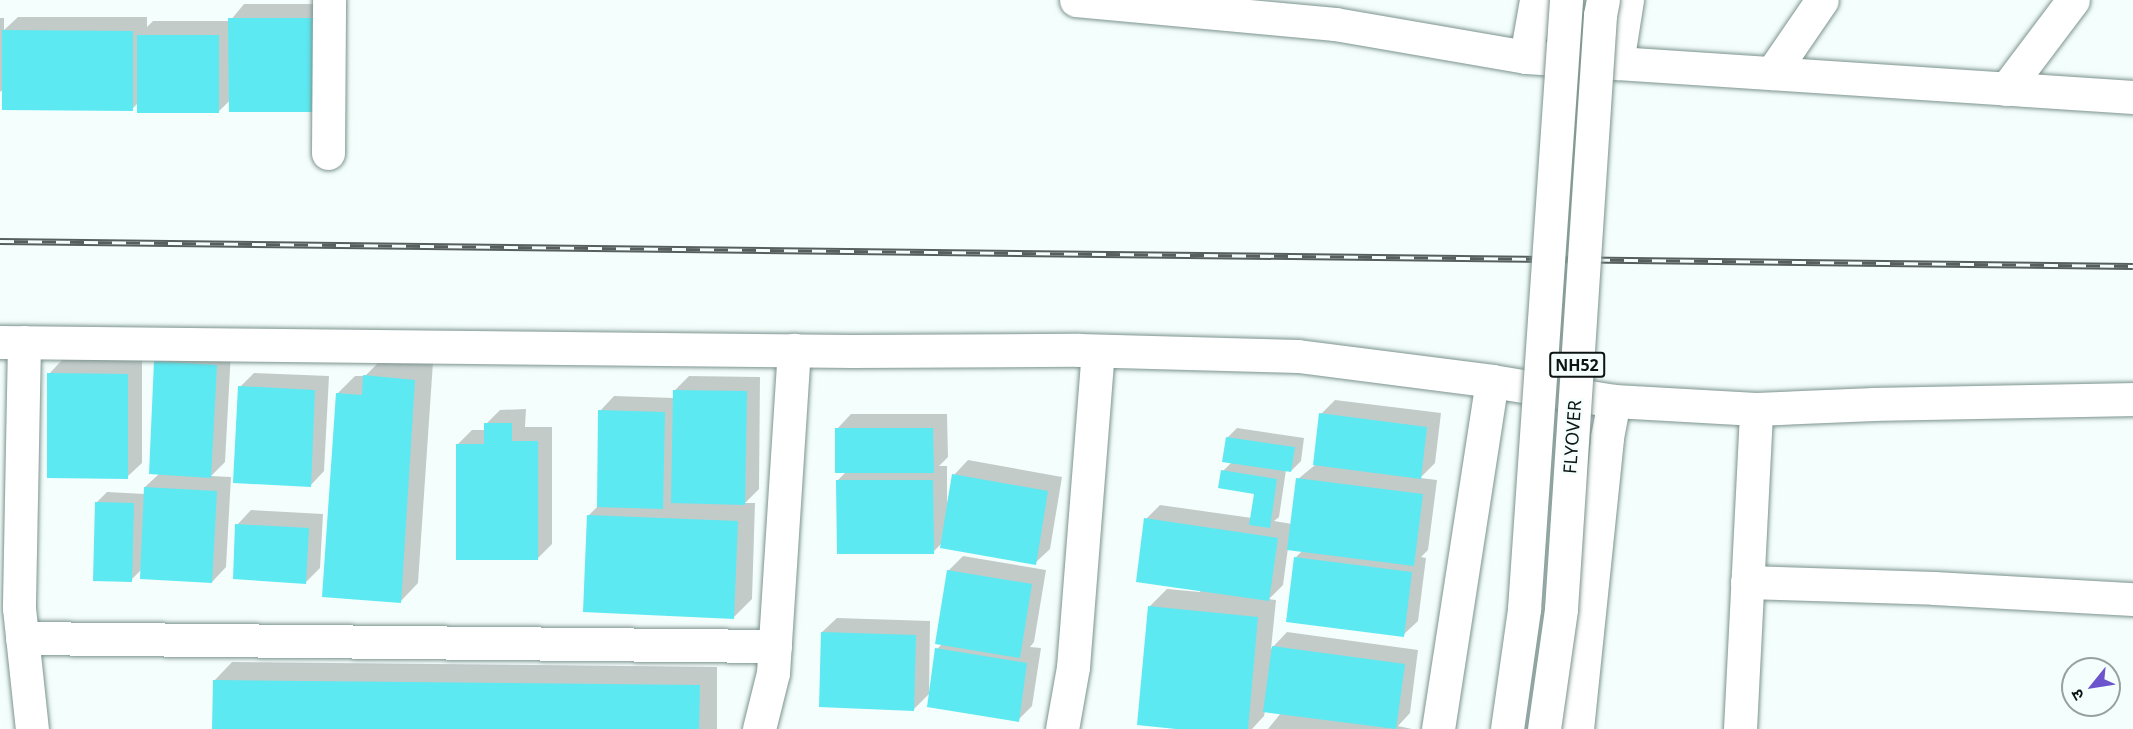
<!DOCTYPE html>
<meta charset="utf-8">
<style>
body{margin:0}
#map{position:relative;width:2133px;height:729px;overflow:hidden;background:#f4fefc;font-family:"Noto Sans","Noto Sans Devanagari",sans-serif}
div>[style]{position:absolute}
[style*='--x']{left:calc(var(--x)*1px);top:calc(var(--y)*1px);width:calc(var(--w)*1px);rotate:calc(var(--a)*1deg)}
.shadow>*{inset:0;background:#0003}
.building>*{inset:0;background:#5ce9f2}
.roads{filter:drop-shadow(0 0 2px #7c938e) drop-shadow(0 0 2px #7c938e)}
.street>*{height:33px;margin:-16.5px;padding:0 16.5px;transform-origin:16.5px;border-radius:16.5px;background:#fff}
.secondary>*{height:33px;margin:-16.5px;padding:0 16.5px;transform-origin:16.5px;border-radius:16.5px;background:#fff}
.rail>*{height:7px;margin-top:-3.5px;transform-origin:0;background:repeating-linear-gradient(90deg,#f4fefc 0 14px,#565f5e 0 28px);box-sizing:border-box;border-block:2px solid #565f5e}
.bridges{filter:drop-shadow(0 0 2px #7c938e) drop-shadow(0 0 2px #7c938e)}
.highway-bridge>*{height:33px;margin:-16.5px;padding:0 16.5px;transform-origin:16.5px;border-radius:16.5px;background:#fff}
span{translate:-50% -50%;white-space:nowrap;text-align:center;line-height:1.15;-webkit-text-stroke:4.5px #f4fefc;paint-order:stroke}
.shield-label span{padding:2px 4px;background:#f4fefc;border:2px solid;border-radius:4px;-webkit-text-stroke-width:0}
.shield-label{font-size:16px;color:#0d1514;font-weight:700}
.street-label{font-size:18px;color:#0d1514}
.north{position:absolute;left:2061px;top:657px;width:60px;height:60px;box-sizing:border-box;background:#f4fefc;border:2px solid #98a19f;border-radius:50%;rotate:240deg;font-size:16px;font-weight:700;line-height:24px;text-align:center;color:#0d1514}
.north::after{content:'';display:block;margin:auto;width:21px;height:27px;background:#6c54cd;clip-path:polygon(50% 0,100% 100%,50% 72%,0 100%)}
</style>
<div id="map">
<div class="shadow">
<div style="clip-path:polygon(244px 4px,330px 4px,218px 112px,138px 103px,132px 109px,4px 89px,0 92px,0 18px,4px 18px,4px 30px,18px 17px,147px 17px,147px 27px,153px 21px,230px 21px)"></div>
<div style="clip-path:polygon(170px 347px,231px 351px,225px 462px,211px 476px,231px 477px,226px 567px,212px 582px,141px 570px,131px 580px,97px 502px,107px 492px,145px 494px,145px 487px,160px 473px,156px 362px)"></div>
<div style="clip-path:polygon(383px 358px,433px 362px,418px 583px,400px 602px,337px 394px,355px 376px,365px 376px)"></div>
<div style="clip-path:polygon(63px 359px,142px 360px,142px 463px,127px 477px,49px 374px)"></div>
<div style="clip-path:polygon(254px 373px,329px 376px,324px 471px,310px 486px,240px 387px)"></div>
<div style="clip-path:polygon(689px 376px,760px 377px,759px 489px,745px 503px,755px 503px,752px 599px,734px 617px,589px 515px,598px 506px,600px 411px,614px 396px,674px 398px,675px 390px)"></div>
<div style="clip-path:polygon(1335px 400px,1441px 413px,1435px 463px,1420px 478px,1437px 480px,1428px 550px,1421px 557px,1426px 558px,1418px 621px,1403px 635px,1296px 557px,1303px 550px,1288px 548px,1283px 585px,1269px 599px,1276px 600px,1271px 649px,1287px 632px,1418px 650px,1410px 713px,1398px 726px,1412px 729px,1268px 729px,1281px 713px,1265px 711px,1264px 716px,1252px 729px,1191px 729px,1149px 607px,1167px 589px,1200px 592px,1201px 589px,1146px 519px,1160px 505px,1252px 518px,1256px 493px,1223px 471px,1232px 462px,1227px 438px,1237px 428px,1304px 438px,1301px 461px,1291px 471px,1286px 470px,1279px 517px,1274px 521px,1292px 524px,1298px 479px,1315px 465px,1321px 414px)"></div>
<div style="clip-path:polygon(526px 409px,525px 427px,552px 427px,552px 544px,537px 559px,458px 444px,472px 430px,486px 430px,486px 424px,500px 410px)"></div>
<div style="clip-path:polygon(851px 414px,947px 414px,948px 457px,939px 466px,947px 466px,947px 503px,954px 475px,968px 460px,1062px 477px,1050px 549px,1035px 563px,942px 543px,933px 552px,838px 480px,846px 472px,837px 429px)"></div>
<div style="clip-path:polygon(251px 510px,323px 514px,320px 568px,306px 582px,237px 525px)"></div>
<div style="clip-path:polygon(963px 556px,1046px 570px,1034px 642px,1030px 647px,1041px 648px,1032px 706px,1018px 720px,937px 649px,942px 644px,948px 571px)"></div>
<div style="clip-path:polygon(837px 618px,930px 621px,929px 694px,914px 709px,822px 632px)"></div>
<div style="clip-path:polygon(232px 662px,717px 667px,717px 729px,214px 729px,214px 681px)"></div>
</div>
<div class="building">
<div style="clip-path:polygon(228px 18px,316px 18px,316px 112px,229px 112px)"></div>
<div style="clip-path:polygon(2px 30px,133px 31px,133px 111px,2px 110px)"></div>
<div style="clip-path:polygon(137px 35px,219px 35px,219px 113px,137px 113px)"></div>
<div style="clip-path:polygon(154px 361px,217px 365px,211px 478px,149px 474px)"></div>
<div style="clip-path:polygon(47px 373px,128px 374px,128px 479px,47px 478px)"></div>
<div style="clip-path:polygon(363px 375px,415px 380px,401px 603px,322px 597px,336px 393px,362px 395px)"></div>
<div style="clip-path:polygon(238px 386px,315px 390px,311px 487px,233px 483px)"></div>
<div style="clip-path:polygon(673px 390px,747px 391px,745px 505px,671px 503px)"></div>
<div style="clip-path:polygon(598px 410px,665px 412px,663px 509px,597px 507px)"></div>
<div style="clip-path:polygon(1319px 413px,1427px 427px,1421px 479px,1313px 465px)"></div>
<div style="clip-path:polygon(484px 423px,512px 423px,512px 441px,538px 441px,538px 560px,456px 560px,456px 444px,484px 444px)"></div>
<div style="clip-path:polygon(835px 428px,933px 428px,934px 473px,835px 473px)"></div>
<div style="clip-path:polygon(1226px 437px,1295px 447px,1291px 472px,1222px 462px)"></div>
<div style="clip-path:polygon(1221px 470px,1277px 479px,1270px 528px,1249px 525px,1254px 494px,1218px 488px)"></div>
<div style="clip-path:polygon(952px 474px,1048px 491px,1036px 565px,940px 548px)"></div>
<div style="clip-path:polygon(1296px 478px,1423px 494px,1414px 566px,1287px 550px)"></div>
<div style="clip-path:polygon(836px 480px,933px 480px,934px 554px,837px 554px)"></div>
<div style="clip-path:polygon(144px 487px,217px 491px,212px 583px,140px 579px)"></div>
<div style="clip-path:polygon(95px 502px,134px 503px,132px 582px,93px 581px)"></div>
<div style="clip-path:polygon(587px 515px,738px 521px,734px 619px,583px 612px)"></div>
<div style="clip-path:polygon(1144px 518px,1278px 538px,1269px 601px,1136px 582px)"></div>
<div style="clip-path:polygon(235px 524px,309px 528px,306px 584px,233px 579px)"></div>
<div style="clip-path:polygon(1294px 557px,1412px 572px,1404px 637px,1286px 622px)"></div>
<div style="clip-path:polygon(947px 570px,1032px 584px,1020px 658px,935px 644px)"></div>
<div style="clip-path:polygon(1148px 606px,1258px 617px,1248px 729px,1176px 729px,1137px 725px)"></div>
<div style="clip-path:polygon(821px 632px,916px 635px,914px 711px,819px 707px)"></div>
<div style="clip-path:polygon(1272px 646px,1405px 664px,1396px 729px,1263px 712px)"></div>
<div style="clip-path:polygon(935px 648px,1027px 663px,1019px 722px,927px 707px)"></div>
<div style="clip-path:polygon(213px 680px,700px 685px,699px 729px,212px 729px)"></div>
</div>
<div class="roads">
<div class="street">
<div style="--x:1076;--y:0;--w:260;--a:5.3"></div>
<div style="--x:1335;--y:24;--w:194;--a:9.8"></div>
<div style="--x:1617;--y:63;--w:517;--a:3.77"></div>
<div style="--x:1772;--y:73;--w:88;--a:-55.6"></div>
<div style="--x:2006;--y:89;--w:111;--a:-53"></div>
<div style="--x:328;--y:153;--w:153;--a:-89.6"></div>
<div style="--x:24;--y:342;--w:266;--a:91.1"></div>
<div style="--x:19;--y:608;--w:122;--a:83.9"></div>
<div style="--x:1747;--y:582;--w:187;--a:1.8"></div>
<div style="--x:1934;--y:588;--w:199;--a:3.2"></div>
<div style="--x:22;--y:638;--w:753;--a:0.61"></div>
<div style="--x:759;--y:729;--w:58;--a:-76"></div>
<div style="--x:773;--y:673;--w:324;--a:-86.3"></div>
<div style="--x:1062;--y:729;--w:63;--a:-79.9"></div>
<div style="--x:1073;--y:667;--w:317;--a:-85.5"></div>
<div style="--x:1740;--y:729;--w:320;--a:-87.1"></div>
</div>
<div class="secondary">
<div style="--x:1536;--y:0;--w:58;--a:100"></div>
<div style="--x:1526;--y:57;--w:91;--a:3.8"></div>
<div style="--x:1617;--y:63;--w:64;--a:-81"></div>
<div style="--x:0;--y:342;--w:852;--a:0.61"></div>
<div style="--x:852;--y:351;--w:227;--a:-0.3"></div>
<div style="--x:1079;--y:350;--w:219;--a:1.6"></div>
<div style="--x:1298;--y:356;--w:196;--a:7.3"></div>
<div style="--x:1492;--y:381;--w:124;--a:9.3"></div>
<div style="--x:1614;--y:401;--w:142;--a:3.2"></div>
<div style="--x:1756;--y:409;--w:118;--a:-2.4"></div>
<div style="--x:1874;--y:404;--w:259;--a:-1.1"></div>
<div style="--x:1438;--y:729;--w:352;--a:-81.2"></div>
<div style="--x:1577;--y:729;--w:294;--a:-84.1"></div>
<div style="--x:1607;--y:437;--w:37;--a:-79"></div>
</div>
</div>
<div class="rail">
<div style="--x:0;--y:241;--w:2133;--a:0.67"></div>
</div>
<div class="bridges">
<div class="highway-bridge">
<div style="--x:1507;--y:729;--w:121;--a:-81.9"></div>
<div style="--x:1524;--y:609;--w:610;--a:-86.05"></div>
<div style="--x:1544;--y:729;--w:121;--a:-81.9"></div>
<div style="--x:1561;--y:609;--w:595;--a:-86.24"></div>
<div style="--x:1600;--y:15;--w:15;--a:-79"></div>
</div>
</div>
<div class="shield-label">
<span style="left:1577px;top:365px">NH52</span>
</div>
<div class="street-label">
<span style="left:1572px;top:437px;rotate:-86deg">FLYOVER</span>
</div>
<div class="north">उ</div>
</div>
